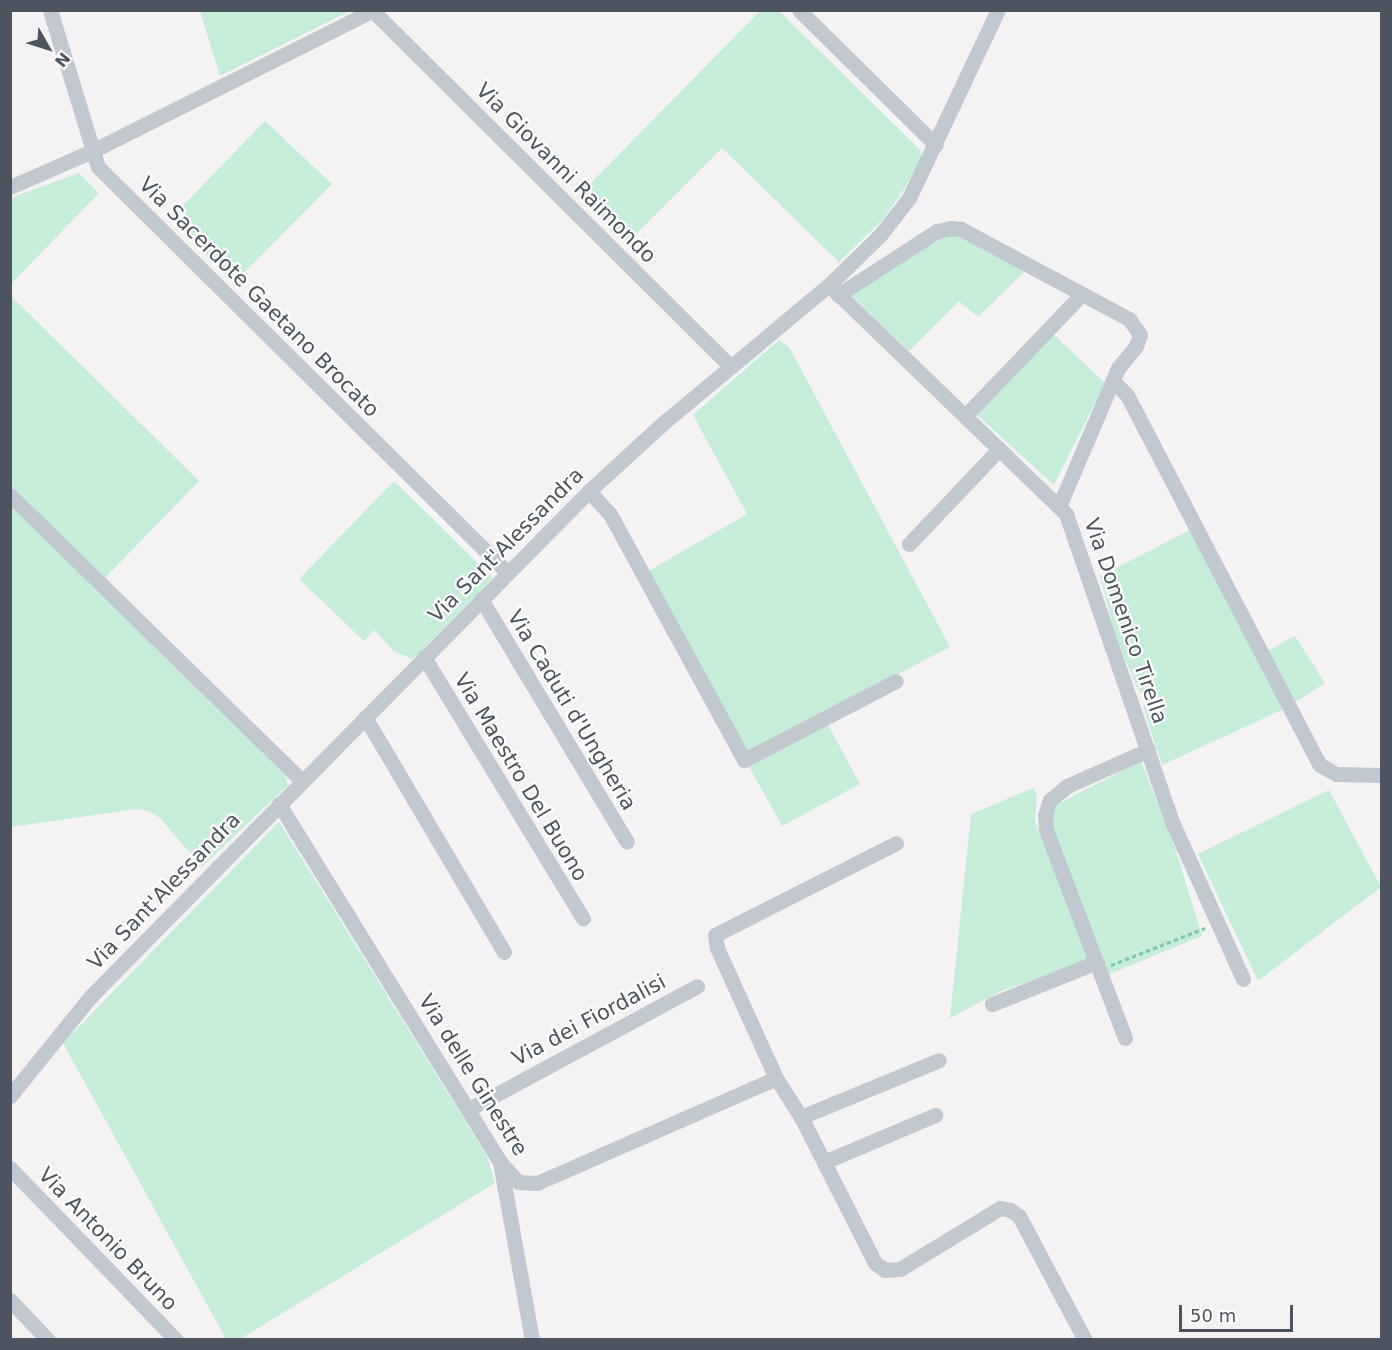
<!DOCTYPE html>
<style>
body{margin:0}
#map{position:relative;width:1392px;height:1350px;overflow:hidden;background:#f4f2f2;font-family:"DejaVu Sans",sans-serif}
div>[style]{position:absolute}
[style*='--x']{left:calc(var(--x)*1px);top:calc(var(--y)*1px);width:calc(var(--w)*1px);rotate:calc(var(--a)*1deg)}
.green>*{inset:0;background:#c5edd8}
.path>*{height:3px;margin-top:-1.5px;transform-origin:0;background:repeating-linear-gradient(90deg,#7fcaaa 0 4.5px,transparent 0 7.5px)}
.minor>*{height:15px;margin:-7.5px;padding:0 7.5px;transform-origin:7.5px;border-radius:7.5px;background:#c1c8d0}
span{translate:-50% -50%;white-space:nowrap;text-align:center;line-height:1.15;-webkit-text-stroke:4.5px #fff;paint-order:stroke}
.street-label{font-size:21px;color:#4b545f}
.frame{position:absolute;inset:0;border:12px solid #4b545f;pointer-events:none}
.north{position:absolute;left:18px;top:18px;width:60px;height:60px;-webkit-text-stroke:4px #fff;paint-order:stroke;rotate:129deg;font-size:16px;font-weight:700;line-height:24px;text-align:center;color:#4b545f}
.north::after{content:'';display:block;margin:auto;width:21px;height:27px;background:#4b545f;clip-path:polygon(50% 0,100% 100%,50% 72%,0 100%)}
.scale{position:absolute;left:1179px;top:1305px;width:114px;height:27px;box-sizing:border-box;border:3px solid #4b545f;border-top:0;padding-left:8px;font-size:18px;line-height:21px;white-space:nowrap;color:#4b545f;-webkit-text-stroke:4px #fff;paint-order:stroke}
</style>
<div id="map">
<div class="green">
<div style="clip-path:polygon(200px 11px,200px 10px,350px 11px,220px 76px)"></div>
<div style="clip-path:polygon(760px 11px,779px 11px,921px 151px,922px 157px,903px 191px,883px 219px,839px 262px,722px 148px,626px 244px,578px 196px)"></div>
<div style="clip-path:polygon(265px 121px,332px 184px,234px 283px,170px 219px)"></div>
<div style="clip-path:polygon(79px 173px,99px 193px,11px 284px,11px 198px)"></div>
<div style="clip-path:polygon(953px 235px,968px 238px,1026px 270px,978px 317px,959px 301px,909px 351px,849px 293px,941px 236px)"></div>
<div style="clip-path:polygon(10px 295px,199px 481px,104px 579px,11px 485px)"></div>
<div style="clip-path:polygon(1053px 334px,1105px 383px,1054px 485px,976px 414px)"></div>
<div style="clip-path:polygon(779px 340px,789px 347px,950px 647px,747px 752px,647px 572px,747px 514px,693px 415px)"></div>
<div style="clip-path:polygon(394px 481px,493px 578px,413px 659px,395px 652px,374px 630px,364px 641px,299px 579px)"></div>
<div style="clip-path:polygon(10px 505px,284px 774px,288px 785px,202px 867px,160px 818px,149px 811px,136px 809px,11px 827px)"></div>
<div style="clip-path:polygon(1200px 525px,1258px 656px,1295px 636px,1325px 683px,1286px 708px,1162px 765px,1143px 707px,1147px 701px,1137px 688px,1115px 634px,1100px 576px)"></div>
<div style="clip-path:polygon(827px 723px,860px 784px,782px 826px,749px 766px)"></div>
<div style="clip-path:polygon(1141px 761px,1176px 851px,1202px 936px,1107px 975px,1051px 825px,1054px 806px)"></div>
<div style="clip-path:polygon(1033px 788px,1037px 795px,1035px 821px,1089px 960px,1001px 991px,950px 1018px,971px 814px)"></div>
<div style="clip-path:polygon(1329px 790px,1381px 887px,1258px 981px,1198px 854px)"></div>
<div style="clip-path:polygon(279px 822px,487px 1156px,495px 1183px,240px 1339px,226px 1339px,63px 1043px)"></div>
</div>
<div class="path">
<div style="--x:1111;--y:965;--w:101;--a:-21.5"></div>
</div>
<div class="minor">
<div style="--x:50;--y:10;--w:164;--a:73"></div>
<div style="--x:98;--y:167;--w:576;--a:44.72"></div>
<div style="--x:372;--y:10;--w:505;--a:44.84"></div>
<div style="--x:799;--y:10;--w:192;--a:44.6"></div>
<div style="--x:10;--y:187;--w:90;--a:-23.7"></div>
<div style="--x:92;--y:151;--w:314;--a:-26.6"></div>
<div style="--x:829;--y:285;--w:330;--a:44"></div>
<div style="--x:1066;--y:514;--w:328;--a:71"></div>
<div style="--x:1173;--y:824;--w:170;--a:65.7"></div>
<div style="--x:838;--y:295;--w:118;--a:-32.9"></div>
<div style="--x:937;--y:231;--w:14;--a:-12"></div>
<div style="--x:951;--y:228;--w:10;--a:6"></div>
<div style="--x:961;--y:229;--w:191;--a:28.2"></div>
<div style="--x:1129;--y:319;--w:19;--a:55"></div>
<div style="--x:1140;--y:335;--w:12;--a:110"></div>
<div style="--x:1136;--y:346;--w:28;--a:129"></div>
<div style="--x:1118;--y:368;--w:150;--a:113.1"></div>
<div style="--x:1114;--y:382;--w:18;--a:45"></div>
<div style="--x:1127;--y:395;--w:417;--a:62.5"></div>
<div style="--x:1320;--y:765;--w:18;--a:29"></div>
<div style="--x:1336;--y:774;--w:46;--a:1.2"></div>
<div style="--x:965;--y:416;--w:169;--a:-46.2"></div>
<div style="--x:589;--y:491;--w:31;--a:48"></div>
<div style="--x:610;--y:514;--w:280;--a:61.4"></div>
<div style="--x:744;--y:760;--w:171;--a:-27.5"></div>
<div style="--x:10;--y:495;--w:409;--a:44.4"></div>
<div style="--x:909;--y:544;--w:131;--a:-46.5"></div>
<div style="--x:481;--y:599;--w:283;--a:59"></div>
<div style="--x:424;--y:657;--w:306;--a:58.7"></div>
<div style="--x:365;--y:717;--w:273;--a:59.4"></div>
<div style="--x:279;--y:804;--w:421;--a:58.3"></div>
<div style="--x:500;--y:1162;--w:27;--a:48"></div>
<div style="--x:518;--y:1182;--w:19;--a:3"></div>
<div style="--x:537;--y:1183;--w:261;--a:-23.7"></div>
<div style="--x:776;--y:1078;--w:46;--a:57.3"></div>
<div style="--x:801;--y:1117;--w:164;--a:63.1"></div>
<div style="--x:875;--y:1263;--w:12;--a:35"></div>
<div style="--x:885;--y:1270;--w:15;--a:-4"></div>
<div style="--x:900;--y:1269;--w:117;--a:-31.4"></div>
<div style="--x:1000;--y:1208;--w:10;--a:11"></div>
<div style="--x:1010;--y:1210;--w:11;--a:34"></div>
<div style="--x:1019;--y:1216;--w:140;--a:62"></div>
<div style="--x:992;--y:1004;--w:113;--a:-21.8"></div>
<div style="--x:1125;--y:1038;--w:222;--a:-110.8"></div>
<div style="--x:1046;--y:830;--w:15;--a:-94"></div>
<div style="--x:1045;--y:815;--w:16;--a:-72"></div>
<div style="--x:1050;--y:800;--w:22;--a:-39"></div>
<div style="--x:1067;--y:786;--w:89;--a:-24"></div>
<div style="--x:776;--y:1078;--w:143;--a:-114.4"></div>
<div style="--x:717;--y:948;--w:13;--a:-99"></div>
<div style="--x:715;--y:935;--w:203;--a:-26.9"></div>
<div style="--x:10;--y:1096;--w:129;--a:-51"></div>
<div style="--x:91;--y:996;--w:709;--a:-45.4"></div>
<div style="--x:589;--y:491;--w:99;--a:-42.5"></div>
<div style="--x:662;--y:424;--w:217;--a:-39.8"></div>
<div style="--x:829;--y:285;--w:73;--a:-44.4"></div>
<div style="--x:881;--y:234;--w:46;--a:-52.1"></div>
<div style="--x:909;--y:198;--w:208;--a:-64.7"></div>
<div style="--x:469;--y:1109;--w:259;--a:-28.3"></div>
<div style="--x:801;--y:1117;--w:149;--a:-22.4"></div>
<div style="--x:500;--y:1162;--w:181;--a:79.8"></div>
<div style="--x:824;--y:1162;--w:121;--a:-22.9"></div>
<div style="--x:10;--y:1168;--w:239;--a:46"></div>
<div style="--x:10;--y:1300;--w:55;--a:46.5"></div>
</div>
<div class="street-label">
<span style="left:566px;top:173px;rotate:45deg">Via Giovanni Raimondo</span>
<span style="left:259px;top:297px;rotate:45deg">Via Sacerdote Gaetano Brocato</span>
<span style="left:506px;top:545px;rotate:-45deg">Via Sant'Alessandra</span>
<span style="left:1126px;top:621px;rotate:71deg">Via Domenico Tirella</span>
<span style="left:572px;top:710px;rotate:59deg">Via Caduti d'Ungheria</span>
<span style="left:521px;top:777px;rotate:59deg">Via Maestro Del Buono</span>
<span style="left:164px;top:891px;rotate:-46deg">Via Sant'Alessandra</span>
<span style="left:589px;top:1020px;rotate:-28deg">Via dei Fiordalisi</span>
<span style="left:473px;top:1075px;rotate:58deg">Via delle Ginestre</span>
<span style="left:108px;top:1239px;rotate:46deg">Via Antonio Bruno</span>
</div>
<div class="frame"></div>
<div class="north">N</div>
<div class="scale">50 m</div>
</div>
